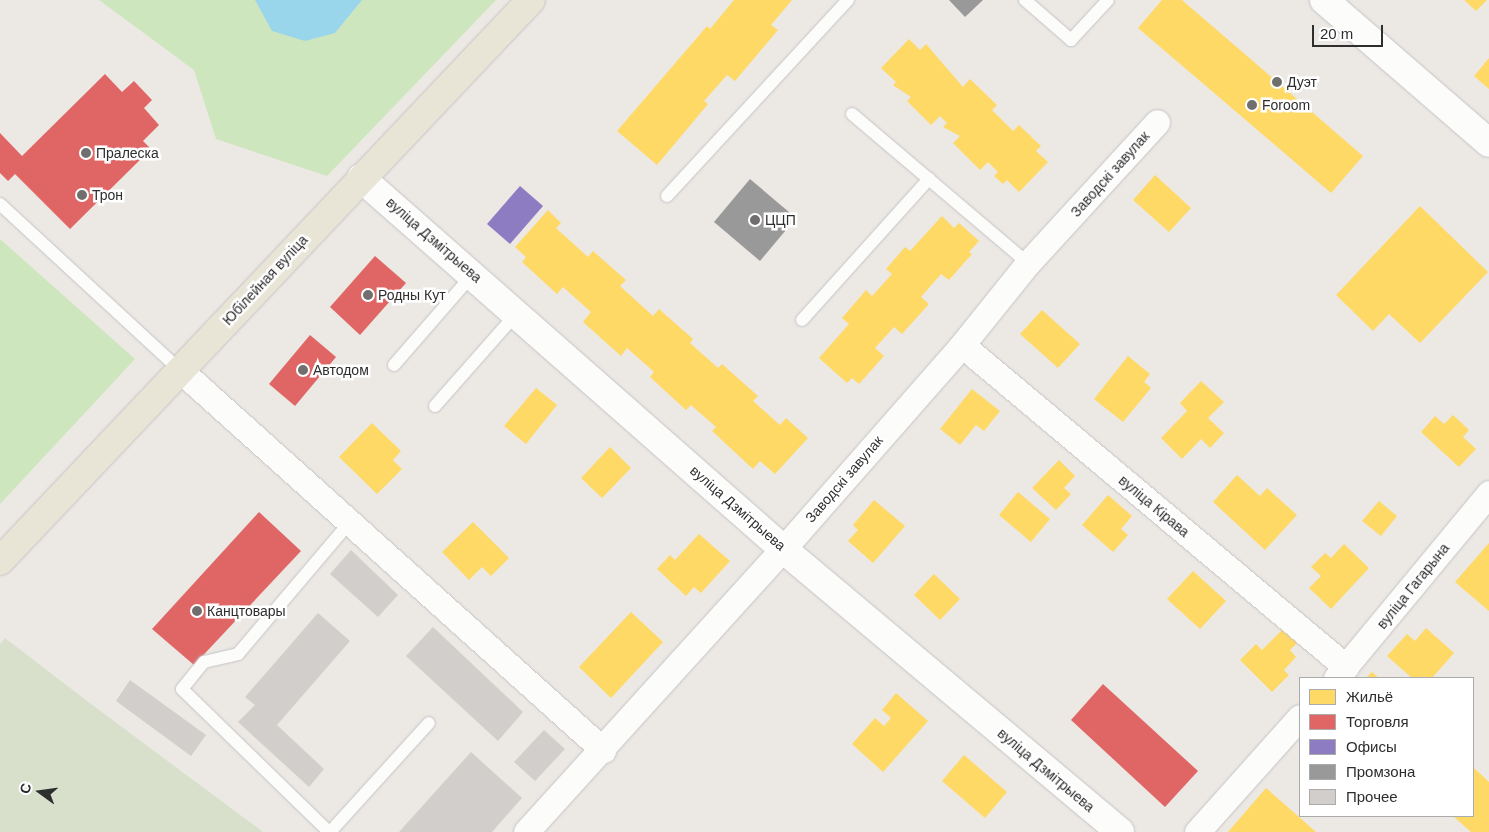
<!DOCTYPE html>
<meta charset="utf-8">
<style>
body{margin:0}
#map{position:relative;width:1489px;height:832px;overflow:hidden;background:#ece8e4;font-family:Helvetica,sans-serif}
div>[style]{position:absolute}
[style*='--x']{left:calc(var(--x)*1px);top:calc(var(--y)*1px);width:calc(var(--w)*1px);rotate:calc(var(--a)*1deg)}
.green>*{inset:0;background:#cee6be}
.cemetery>*{inset:0;background:#d8e0cc}
.water>*{inset:0;background:#99d6ec}
.homes>*{inset:0;background:#ffd966}
.shops>*{inset:0;background:#e06666}
.offices>*{inset:0;background:#8e7cc3}
.industry>*{inset:0;background:#999}
.building>*{inset:0;background:#d1cecb}
.roads{filter:drop-shadow(0 0 1px #c5c4c5) drop-shadow(0 0 1px #c5c4c5)}
.service>*{height:12px;margin:-6px;padding:0 6px;transform-origin:6px;border-radius:6px;background:#fcfcfb}
.minor>*{height:25px;margin:-12.5px;padding:0 12.5px;transform-origin:12.5px;border-radius:12.5px;background:#fcfcfb}
.tertiary>*{height:28px;margin:-14px;padding:0 14px;transform-origin:14px;border-radius:14px;background:#fcfcfb}
.primary>*{height:28px;margin:-14px;padding:0 14px;transform-origin:14px;border-radius:14px;background:#e8e4d6}
.dots>*{width:14px;height:14px;translate:-50% -50%;box-sizing:border-box;border:2px solid #fff;border-radius:50%}
span{translate:-50% -50%;white-space:nowrap;text-align:center;line-height:1.15;-webkit-text-stroke:5px #fff;paint-order:stroke}
.poi-label{font-size:14px;color:#2e2e2e}
.left{translate:0 -50%;text-align:left}
.street-label{font-size:14px;color:#2e2e2e}
.legend{position:absolute;left:1299px;top:677px;width:175px;height:140px;box-sizing:border-box;background:#fff;border:1px solid #ababab;margin:0;padding:6px 9px;list-style:none;font-size:15px;color:#2e2e2e}
.legend li{display:flex;align-items:center;gap:10px;height:25px}
.legend b{width:25px;border:1px solid #ababab}
.north{position:absolute;left:15px;top:767px;width:50px;height:50px;-webkit-text-stroke:4px #fff;paint-order:stroke;rotate:284deg;font-size:14px;font-weight:700;line-height:20px;text-align:center;color:#2e2e2e}
.north::after{content:'';display:block;margin:auto;width:18px;height:22px;background:#2e2e2e;clip-path:polygon(50% 0,100% 100%,50% 72%,0 100%)}
.scale{position:absolute;left:1312px;top:25px;width:71px;height:22px;box-sizing:border-box;border:2px solid #2e2e2e;border-top:0;padding-left:6px;font-size:15px;line-height:18px;white-space:nowrap;color:#2e2e2e;-webkit-text-stroke:4px #fff;paint-order:stroke}
</style>
<div id="map">
<div class="green">
<div style="clip-path:polygon(99px 0,496px 0,327px 176px,216px 139px,194px 70px)"></div>
<div style="clip-path:polygon(0 239px,135px 359px,0 504px)"></div>
</div>
<div class="cemetery">
<div style="clip-path:polygon(5px 638px,87px 701px,263px 832px,0 832px,0 644px)"></div>
</div>
<div class="water">
<div style="clip-path:polygon(255px 0,362px 0,335px 33px,305px 41px,272px 31px)"></div>
</div>
<div class="homes">
<div style="clip-path:polygon(734px 0,792px 0,771px 25px,778px 30px,735px 81px,727px 75px,704px 101px,708px 104px,657px 165px,617px 131px,707px 26px,710px 29px)"></div>
<div style="clip-path:polygon(1162px 0,1182px 0,1363px 156px,1331px 193px,1138px 28px)"></div>
<div style="clip-path:polygon(1464px 0,1487px 0,1476px 11px)"></div>
<div style="clip-path:polygon(909px 39px,920px 50px,926px 44px,963px 87px,970px 79px,997px 105px,992px 110px,1013px 131px,1019px 125px,1041px 146px,1036px 151px,1048px 162px,1019px 192px,1007px 180px,1003px 184px,994px 176px,998px 172px,988px 162px,980px 170px,953px 143px,960px 136px,943px 127px,947px 123px,940px 116px,931px 125px,907px 101px,911px 97px,893px 85px,896px 82px,881px 68px)"></div>
<div style="clip-path:polygon(1489px 58px,1489px 89px,1474px 76px)"></div>
<div style="clip-path:polygon(1155px 175px,1191px 208px,1169px 232px,1133px 200px)"></div>
<div style="clip-path:polygon(1420px 206px,1488px 272px,1420px 343px,1389px 314px,1373px 331px,1336px 295px)"></div>
<div style="clip-path:polygon(548px 210px,561px 223px,556px 228px,588px 257px,593px 251px,626px 280px,620px 286px,653px 316px,659px 309px,693px 339px,690px 343px,718px 368px,722px 364px,758px 396px,753px 401px,780px 425px,786px 418px,808px 438px,775px 474px,760px 461px,753px 469px,712px 431px,716px 427px,691px 405px,686px 410px,650px 377px,654px 372px,627px 348px,621px 356px,583px 322px,591px 312px,563px 287px,557px 294px,522px 262px,526px 257px,515px 247px)"></div>
<div style="clip-path:polygon(942px 216px,954px 228px,959px 223px,979px 241px,969px 252px,972px 254px,949px 280px,941px 274px,921px 297px,929px 304px,902px 334px,894px 327px,875px 348px,884px 356px,859px 384px,852px 378px,847px 383px,819px 358px,849px 324px,842px 318px,866px 290px,872px 296px,892px 274px,886px 269px,905px 247px,910px 251px)"></div>
<div style="clip-path:polygon(1042px 310px,1080px 344px,1058px 368px,1020px 334px)"></div>
<div style="clip-path:polygon(1128px 356px,1150px 374px,1144px 382px,1151px 388px,1123px 422px,1094px 399px)"></div>
<div style="clip-path:polygon(1201px 381px,1224px 402px,1208px 418px,1224px 433px,1210px 448px,1201px 439px,1182px 459px,1161px 438px,1187px 411px,1180px 403px)"></div>
<div style="clip-path:polygon(536px 388px,557px 405px,526px 444px,504px 426px)"></div>
<div style="clip-path:polygon(972px 389px,1000px 411px,984px 431px,976px 425px,960px 445px,940px 429px)"></div>
<div style="clip-path:polygon(1453px 415px,1469px 430px,1463px 437px,1476px 449px,1459px 467px,1421px 432px,1435px 416px,1444px 424px)"></div>
<div style="clip-path:polygon(372px 423px,401px 451px,393px 460px,402px 469px,377px 494px,339px 457px)"></div>
<div style="clip-path:polygon(610px 447px,631px 468px,602px 498px,581px 478px)"></div>
<div style="clip-path:polygon(1059px 460px,1075px 476px,1064px 488px,1071px 494px,1056px 510px,1032px 488px)"></div>
<div style="clip-path:polygon(1237px 475px,1260px 496px,1267px 488px,1297px 515px,1265px 550px,1213px 502px)"></div>
<div style="clip-path:polygon(1018px 492px,1050px 519px,1031px 542px,999px 515px)"></div>
<div style="clip-path:polygon(1108px 495px,1132px 516px,1121px 529px,1128px 535px,1113px 552px,1082px 525px)"></div>
<div style="clip-path:polygon(874px 500px,905px 526px,873px 563px,848px 541px,858px 530px,853px 525px)"></div>
<div style="clip-path:polygon(1379px 501px,1397px 516px,1381px 536px,1362px 521px)"></div>
<div style="clip-path:polygon(473px 522px,509px 558px,491px 576px,482px 567px,469px 580px,442px 552px)"></div>
<div style="clip-path:polygon(699px 534px,730px 561px,701px 593px,694px 587px,686px 596px,657px 569px,670px 555px,675px 560px)"></div>
<div style="clip-path:polygon(1489px 543px,1489px 611px,1455px 582px)"></div>
<div style="clip-path:polygon(1344px 544px,1369px 568px,1331px 609px,1309px 588px,1321px 576px,1311px 567px,1325px 553px,1331px 558px)"></div>
<div style="clip-path:polygon(1193px 571px,1226px 601px,1200px 629px,1167px 599px)"></div>
<div style="clip-path:polygon(934px 574px,960px 599px,940px 620px,914px 595px)"></div>
<div style="clip-path:polygon(631px 612px,663px 642px,611px 698px,579px 667px)"></div>
<div style="clip-path:polygon(1284px 628px,1298px 642px,1290px 650px,1296px 657px,1284px 670px,1289px 675px,1272px 692px,1240px 660px,1256px 644px,1262px 650px)"></div>
<div style="clip-path:polygon(1426px 628px,1454px 653px,1432px 678px,1412px 678px,1387px 656px,1407px 634px,1415px 641px)"></div>
<div style="clip-path:polygon(1372px 672px,1379px 678px,1366px 678px)"></div>
<div style="clip-path:polygon(896px 693px,928px 721px,883px 772px,852px 744px,875px 718px,884px 726px,891px 718px,882px 710px)"></div>
<div style="clip-path:polygon(964px 755px,1007px 792px,985px 818px,942px 781px)"></div>
<div style="clip-path:polygon(1473px 767px,1489px 782px,1489px 832px,1471px 832px,1453px 816px,1473px 816px)"></div>
<div style="clip-path:polygon(1266px 788px,1316px 832px,1228px 832px)"></div>
</div>
<div class="shops">
<div style="clip-path:polygon(105px 74px,122px 92px,134px 81px,152px 100px,144px 108px,159px 125px,143px 141px,151px 149px,70px 229px,15px 174px,8px 181px,0 173px,0 133px,22px 156px)"></div>
<div style="clip-path:polygon(375px 256px,406px 283px,360px 335px,330px 307px)"></div>
<div style="clip-path:polygon(310px 335px,336px 357px,295px 406px,269px 384px)"></div>
<div style="clip-path:polygon(259px 512px,301px 551px,194px 665px,152px 629px)"></div>
<div style="clip-path:polygon(1103px 684px,1198px 771px,1165px 807px,1071px 720px)"></div>
</div>
<div class="offices">
<div style="clip-path:polygon(520px 186px,543px 206px,510px 244px,487px 224px)"></div>
</div>
<div class="industry">
<div style="clip-path:polygon(949px 0,983px 0,965px 17px)"></div>
<div style="clip-path:polygon(750px 179px,796px 218px,760px 261px,714px 222px)"></div>
</div>
<div class="building">
<div style="clip-path:polygon(351px 550px,398px 595px,378px 617px,330px 574px)"></div>
<div style="clip-path:polygon(318px 613px,350px 641px,277px 725px,324px 769px,309px 787px,238px 722px,255px 705px,245px 697px)"></div>
<div style="clip-path:polygon(433px 627px,523px 712px,498px 741px,406px 656px)"></div>
<div style="clip-path:polygon(130px 680px,206px 735px,191px 756px,116px 701px)"></div>
<div style="clip-path:polygon(544px 730px,565px 749px,535px 781px,514px 762px)"></div>
<div style="clip-path:polygon(471px 752px,522px 798px,492px 832px,399px 832px)"></div>
</div>
<div class="roads">
<div class="service">
<div style="--x:1025;--y:0;--w:61;--a:41"></div>
<div style="--x:1071;--y:40;--w:54;--a:-47.2"></div>
<div style="--x:852;--y:114;--w:231;--a:40.3"></div>
<div style="--x:667;--y:196;--w:267;--a:-47.3"></div>
<div style="--x:0;--y:204;--w:245;--a:42.7"></div>
<div style="--x:802;--y:320;--w:190;--a:-48"></div>
<div style="--x:394;--y:365;--w:121;--a:-49"></div>
<div style="--x:435;--y:406;--w:124;--a:-48.6"></div>
<div style="--x:329;--y:832;--w:205;--a:-135.8"></div>
<div style="--x:182;--y:689;--w:35;--a:-51"></div>
<div style="--x:204;--y:662;--w:35;--a:-13"></div>
<div style="--x:238;--y:654;--w:173;--a:-49.7"></div>
<div style="--x:330;--y:832;--w:147;--a:-47.8"></div>
</div>
<div class="minor">
<div style="--x:962;--y:345;--w:501;--a:39.98"></div>
<div style="--x:180;--y:370;--w:569;--a:41.93"></div>
<div style="--x:1336;--y:678;--w:240;--a:-50.4"></div>
<div style="--x:526;--y:832;--w:382;--a:-47.8"></div>
<div style="--x:783;--y:549;--w:271;--a:-48.7"></div>
<div style="--x:962;--y:345;--w:105;--a:-51.2"></div>
<div style="--x:1028;--y:263;--w:191;--a:-47.5"></div>
<div style="--x:1197;--y:832;--w:154;--a:-48.2"></div>
</div>
<div class="tertiary">
<div style="--x:1324;--y:0;--w:218;--a:40.9"></div>
<div style="--x:361;--y:178;--w:562;--a:41.32"></div>
<div style="--x:783;--y:549;--w:440;--a:40"></div>
</div>
<div class="primary">
<div style="--x:0;--y:561;--w:772;--a:-46.57"></div>
</div>
</div>
<div class="dots">
<div style="left:1277px;top:82px;background:#706f6e"></div>
<div style="left:1252px;top:105px;background:#706f6e"></div>
<div style="left:86px;top:153px;background:#706f6e"></div>
<div style="left:82px;top:195px;background:#706f6e"></div>
<div style="left:755px;top:220px;background:#706f6e"></div>
<div style="left:368px;top:295px;background:#706f6e"></div>
<div style="left:303px;top:370px;background:#706f6e"></div>
<div style="left:197px;top:611px;background:#706f6e"></div>
</div>
<div class="poi-label">
<span class="left" style="left:1287px;top:82px">Дуэт</span>
<span class="left" style="left:1262px;top:105px">Foroom</span>
<span class="left" style="left:96px;top:153px">Пралеска</span>
<span class="left" style="left:92px;top:195px">Трон</span>
<span class="left" style="left:765px;top:220px">ЦЦП</span>
<span class="left" style="left:378px;top:295px">Родны Кут</span>
<span class="left" style="left:313px;top:370px">Автодом</span>
<span class="left" style="left:207px;top:611px">Канцтовары</span>
</div>
<div class="street-label">
<span style="left:1110px;top:174px;rotate:-48deg">Заводскі завулак</span>
<span style="left:434px;top:240px;rotate:41deg">вуліца Дзмітрыева</span>
<span style="left:265px;top:280px;rotate:-47deg">Юбілейная вуліца</span>
<span style="left:844px;top:479px;rotate:-49deg">Заводскі завулак</span>
<span style="left:1154px;top:506px;rotate:40deg">вуліца Кірава</span>
<span style="left:738px;top:508px;rotate:41deg">вуліца Дзмітрыева</span>
<span style="left:1413px;top:586px;rotate:-51deg">вуліца Гагарына</span>
<span style="left:1046px;top:770px;rotate:40deg">вуліца Дзмітрыева</span>
</div>
<ul class="legend">
<li><b style="height:14px;background:#ffd966"></b>Жильё</li>
<li><b style="height:14px;background:#e06666"></b>Торговля</li>
<li><b style="height:14px;background:#8e7cc3"></b>Офисы</li>
<li><b style="height:14px;background:#999"></b>Промзона</li>
<li><b style="height:14px;background:#d1cecb"></b>Прочее</li>
</ul>
<div class="north">С</div>
<div class="scale">20 m</div>
</div>
